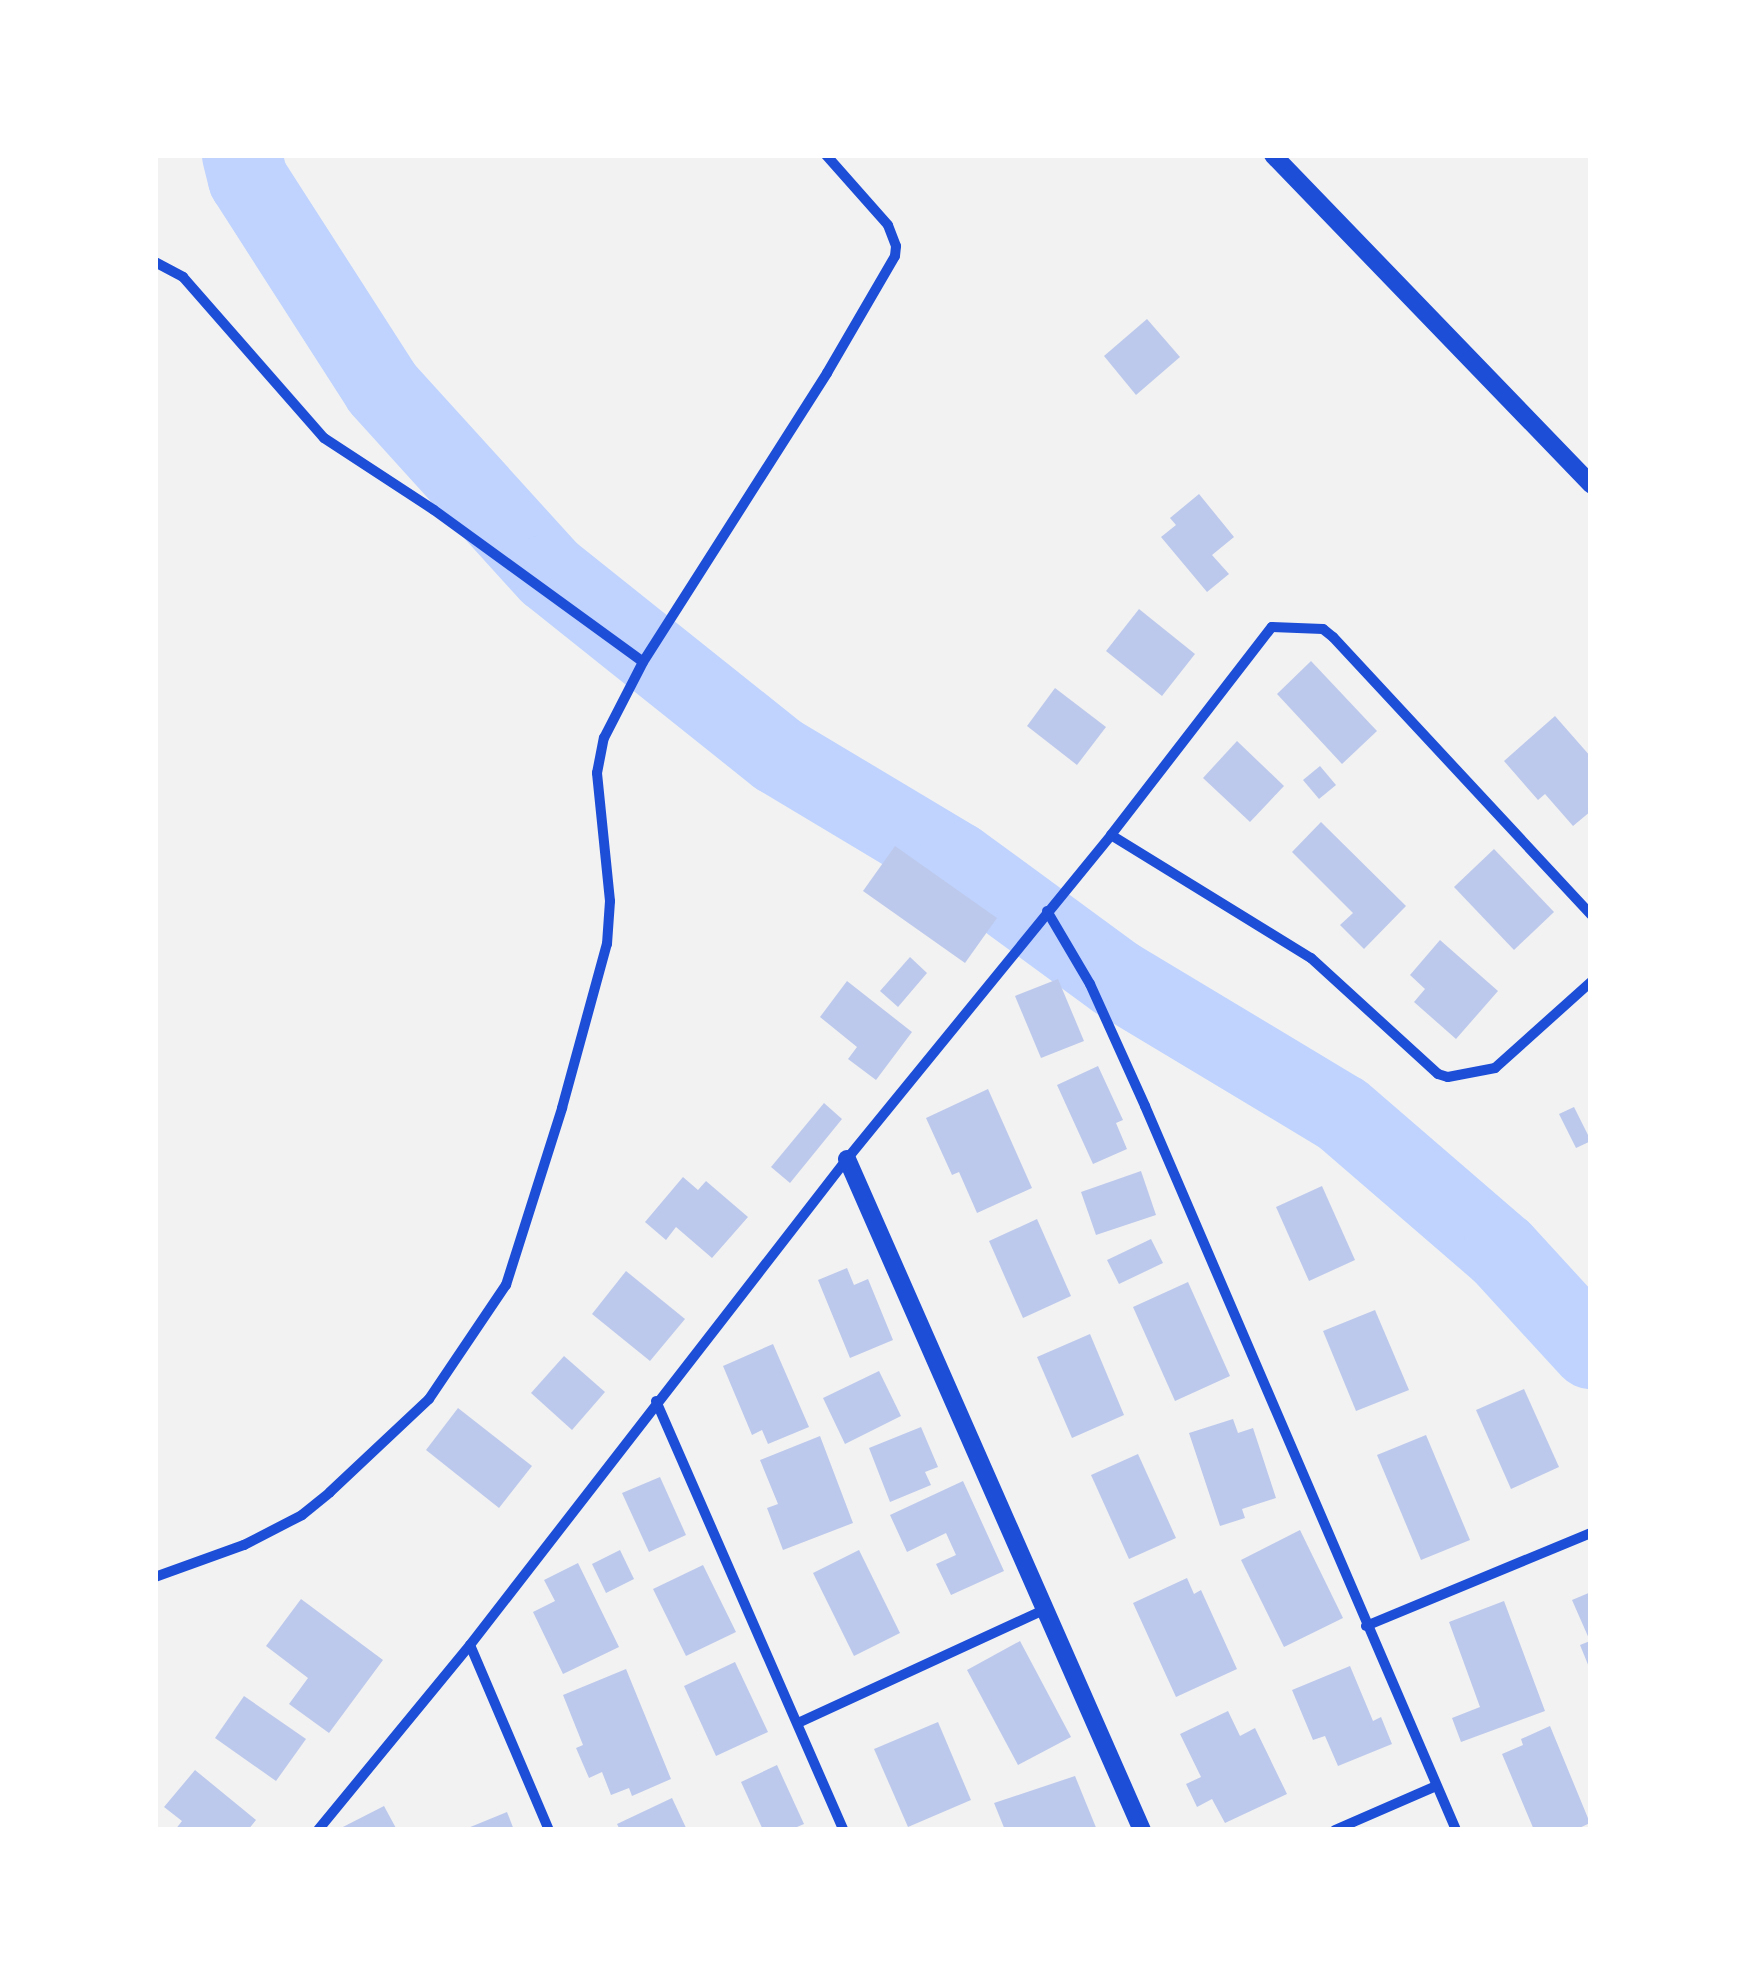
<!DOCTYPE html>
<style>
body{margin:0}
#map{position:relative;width:1746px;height:1985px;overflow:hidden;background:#f2f2f2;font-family:"Source Serif 4",serif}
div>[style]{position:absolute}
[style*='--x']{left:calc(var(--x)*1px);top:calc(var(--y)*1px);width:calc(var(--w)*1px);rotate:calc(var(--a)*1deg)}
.river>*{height:80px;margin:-40px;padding:0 40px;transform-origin:40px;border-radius:40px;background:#bfd3fe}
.building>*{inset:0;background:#bdc9ec}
.minor>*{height:10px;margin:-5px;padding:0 5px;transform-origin:5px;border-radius:5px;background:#1d4ed8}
.tertiary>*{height:18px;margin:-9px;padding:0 9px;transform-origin:9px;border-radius:9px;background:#1d4ed8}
span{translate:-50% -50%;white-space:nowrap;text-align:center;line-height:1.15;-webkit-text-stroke:10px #fff;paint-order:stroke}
.frame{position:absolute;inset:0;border:158px solid #fff;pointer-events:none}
</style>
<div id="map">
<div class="river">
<div style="--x:242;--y:155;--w:25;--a:76"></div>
<div style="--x:248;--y:179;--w:248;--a:57.3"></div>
<div style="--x:382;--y:388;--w:250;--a:47.8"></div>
<div style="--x:550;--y:573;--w:292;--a:38.6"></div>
<div style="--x:778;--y:755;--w:209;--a:30.9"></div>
<div style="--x:957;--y:862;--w:198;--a:36.2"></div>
<div style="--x:1117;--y:979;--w:262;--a:31"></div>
<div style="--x:1342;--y:1114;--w:211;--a:40.8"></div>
<div style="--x:1502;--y:1252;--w:132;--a:47.5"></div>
</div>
<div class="building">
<div style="clip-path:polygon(1147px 319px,1180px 357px,1136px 395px,1104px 356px)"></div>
<div style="clip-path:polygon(1199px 494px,1234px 537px,1212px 555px,1229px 574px,1207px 592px,1161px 537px,1176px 525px,1170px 518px)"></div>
<div style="clip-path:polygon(1139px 609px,1195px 654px,1162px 696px,1106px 651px)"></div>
<div style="clip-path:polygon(1311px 661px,1377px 731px,1342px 764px,1277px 694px)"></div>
<div style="clip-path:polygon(1055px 688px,1106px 727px,1077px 765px,1027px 726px)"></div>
<div style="clip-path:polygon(1555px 716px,1591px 757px,1591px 811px,1573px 826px,1545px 794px,1538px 800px,1504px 761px)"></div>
<div style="clip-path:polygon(1237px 741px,1284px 786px,1250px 822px,1203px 778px)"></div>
<div style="clip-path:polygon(1320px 766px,1336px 785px,1319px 799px,1303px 780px)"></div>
<div style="clip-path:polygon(1321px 822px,1406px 906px,1364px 949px,1340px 925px,1353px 913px,1292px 852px)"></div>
<div style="clip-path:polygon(895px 846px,997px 918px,965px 963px,863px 891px)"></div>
<div style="clip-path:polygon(1494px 849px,1554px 912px,1514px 950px,1454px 887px)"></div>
<div style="clip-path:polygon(1440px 940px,1498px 991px,1456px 1039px,1414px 1002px,1425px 989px,1410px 975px)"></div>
<div style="clip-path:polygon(910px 957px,927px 973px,898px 1007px,880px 991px)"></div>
<div style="clip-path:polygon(1058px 979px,1084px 1041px,1041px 1058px,1015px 996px)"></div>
<div style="clip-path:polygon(847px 981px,912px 1032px,876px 1080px,848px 1059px,857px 1047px,820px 1017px)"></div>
<div style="clip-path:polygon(1098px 1066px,1123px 1120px,1116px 1123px,1127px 1149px,1093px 1164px,1057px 1085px)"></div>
<div style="clip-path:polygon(988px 1089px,1032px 1188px,977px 1213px,959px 1172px,952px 1175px,926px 1118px)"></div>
<div style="clip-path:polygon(824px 1103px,842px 1119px,790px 1183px,771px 1167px)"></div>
<div style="clip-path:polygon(1574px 1107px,1591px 1141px,1576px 1148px,1559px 1114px)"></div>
<div style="clip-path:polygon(1141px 1171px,1156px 1215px,1096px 1235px,1081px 1192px)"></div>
<div style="clip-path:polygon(683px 1177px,698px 1190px,706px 1181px,748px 1217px,712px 1258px,676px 1227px,666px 1240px,645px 1222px)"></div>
<div style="clip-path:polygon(1322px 1186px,1355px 1260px,1309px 1281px,1276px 1207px)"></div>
<div style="clip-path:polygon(1037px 1219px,1071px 1296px,1023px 1318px,989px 1241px)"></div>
<div style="clip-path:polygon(1151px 1239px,1163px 1263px,1119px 1284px,1107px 1260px)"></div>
<div style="clip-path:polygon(847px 1268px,854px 1285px,868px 1279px,893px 1340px,850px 1358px,818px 1280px)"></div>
<div style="clip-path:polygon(626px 1271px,685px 1319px,650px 1361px,592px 1314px)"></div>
<div style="clip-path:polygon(1188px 1282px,1230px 1376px,1175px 1401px,1133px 1307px)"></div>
<div style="clip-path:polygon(1375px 1310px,1409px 1390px,1356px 1411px,1323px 1331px)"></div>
<div style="clip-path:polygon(1090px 1334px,1124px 1415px,1072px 1438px,1037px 1357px)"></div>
<div style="clip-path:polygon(773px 1344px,809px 1427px,768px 1444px,762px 1430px,752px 1435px,723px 1366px)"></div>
<div style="clip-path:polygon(564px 1356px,605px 1392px,572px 1430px,531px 1393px)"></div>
<div style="clip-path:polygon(879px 1371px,901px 1416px,845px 1444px,823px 1398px)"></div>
<div style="clip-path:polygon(1524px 1389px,1559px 1467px,1511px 1489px,1476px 1410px)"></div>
<div style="clip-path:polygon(458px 1408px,532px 1466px,499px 1508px,426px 1450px)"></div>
<div style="clip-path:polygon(1233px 1419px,1238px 1433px,1253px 1428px,1276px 1498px,1242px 1509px,1245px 1518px,1220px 1526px,1189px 1433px)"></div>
<div style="clip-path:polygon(921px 1427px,938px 1467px,925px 1472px,931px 1485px,890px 1502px,869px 1448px)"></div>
<div style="clip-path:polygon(1426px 1435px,1470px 1540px,1421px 1560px,1377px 1455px)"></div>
<div style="clip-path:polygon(820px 1436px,853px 1523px,783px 1550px,767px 1508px,778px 1504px,760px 1460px)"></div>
<div style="clip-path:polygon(1138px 1454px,1176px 1538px,1129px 1559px,1091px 1475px)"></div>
<div style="clip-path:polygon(660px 1477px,686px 1535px,649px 1552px,622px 1493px)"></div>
<div style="clip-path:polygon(963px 1481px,1004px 1571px,951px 1595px,936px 1564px,956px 1555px,946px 1533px,907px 1552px,890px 1515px)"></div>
<div style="clip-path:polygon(1300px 1530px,1343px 1618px,1284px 1647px,1241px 1560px)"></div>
<div style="clip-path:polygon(620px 1550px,634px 1579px,606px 1593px,592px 1564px)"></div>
<div style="clip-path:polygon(859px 1550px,900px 1633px,854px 1656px,813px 1573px)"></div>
<div style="clip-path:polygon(578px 1563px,619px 1647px,563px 1674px,533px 1612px,555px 1601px,544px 1580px)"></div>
<div style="clip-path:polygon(703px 1565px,736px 1632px,686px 1656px,653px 1589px)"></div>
<div style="clip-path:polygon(1187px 1578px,1194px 1594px,1201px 1590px,1237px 1669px,1176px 1697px,1133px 1603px)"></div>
<div style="clip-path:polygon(1591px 1592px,1591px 1672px,1580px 1645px,1590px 1641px,1572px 1600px)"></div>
<div style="clip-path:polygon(301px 1599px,383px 1660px,329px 1733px,289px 1704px,308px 1678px,266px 1646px)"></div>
<div style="clip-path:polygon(1504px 1601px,1545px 1711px,1461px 1742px,1452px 1718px,1480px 1707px,1449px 1622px)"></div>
<div style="clip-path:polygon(1020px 1641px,1071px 1737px,1018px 1765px,967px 1670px)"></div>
<div style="clip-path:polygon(735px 1662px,768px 1732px,716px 1756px,684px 1686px)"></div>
<div style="clip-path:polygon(1350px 1666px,1373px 1721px,1381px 1717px,1392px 1744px,1338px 1766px,1325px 1736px,1313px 1740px,1292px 1690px)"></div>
<div style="clip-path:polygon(626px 1669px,671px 1779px,632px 1796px,629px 1788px,611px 1795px,602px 1772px,589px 1778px,576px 1748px,583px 1745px,563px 1695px)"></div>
<div style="clip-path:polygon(244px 1696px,306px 1739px,276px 1781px,215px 1738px)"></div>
<div style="clip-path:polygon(1228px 1711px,1240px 1736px,1255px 1728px,1287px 1794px,1225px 1823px,1212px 1799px,1197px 1807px,1186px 1784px,1201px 1777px,1180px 1734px)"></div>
<div style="clip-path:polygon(938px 1722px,971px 1800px,908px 1827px,874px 1749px)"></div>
<div style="clip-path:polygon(1550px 1726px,1590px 1823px,1575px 1830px,1534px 1830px,1502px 1754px,1523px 1745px,1521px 1739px)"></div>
<div style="clip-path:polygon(777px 1765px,804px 1824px,790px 1830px,763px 1830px,741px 1782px)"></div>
<div style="clip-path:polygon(195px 1770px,256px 1820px,248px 1830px,175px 1830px,182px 1821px,164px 1807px)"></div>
<div style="clip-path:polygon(1075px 1776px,1097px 1830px,1005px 1830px,994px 1803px)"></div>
<div style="clip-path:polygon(672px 1798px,687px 1830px,620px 1830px,617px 1824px)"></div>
<div style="clip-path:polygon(384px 1806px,397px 1830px,337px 1830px)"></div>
<div style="clip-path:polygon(507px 1812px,514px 1830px,463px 1830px)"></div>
</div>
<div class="minor">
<div style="--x:155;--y:262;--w:32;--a:28"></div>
<div style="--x:183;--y:277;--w:214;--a:48.8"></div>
<div style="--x:324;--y:438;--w:131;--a:33.2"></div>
<div style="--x:434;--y:510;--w:258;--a:36"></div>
<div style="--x:1111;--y:835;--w:235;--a:31.6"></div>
<div style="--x:1311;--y:958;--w:172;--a:42.4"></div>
<div style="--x:1438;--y:1074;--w:10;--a:17"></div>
<div style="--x:1448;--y:1077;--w:48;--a:-10.8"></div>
<div style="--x:1495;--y:1068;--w:129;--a:-41.9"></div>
<div style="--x:1047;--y:911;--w:85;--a:59.5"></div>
<div style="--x:1090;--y:984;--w:134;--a:65.7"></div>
<div style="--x:1145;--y:1106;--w:788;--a:66.75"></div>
<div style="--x:656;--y:1401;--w:468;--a:66.4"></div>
<div style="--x:155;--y:1577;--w:95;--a:-19.8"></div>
<div style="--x:244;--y:1545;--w:65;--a:-27.3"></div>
<div style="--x:302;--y:1515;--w:36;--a:-39"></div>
<div style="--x:330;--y:1492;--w:136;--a:-43.2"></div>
<div style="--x:429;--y:1399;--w:138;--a:-56"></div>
<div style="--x:506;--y:1285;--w:186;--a:-72.4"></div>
<div style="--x:562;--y:1108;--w:170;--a:-74.7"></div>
<div style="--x:607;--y:944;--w:43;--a:-86"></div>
<div style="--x:610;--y:901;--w:129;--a:-95.8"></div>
<div style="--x:597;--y:773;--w:36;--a:-79"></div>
<div style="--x:604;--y:738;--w:85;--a:-62.8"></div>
<div style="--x:643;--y:662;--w:343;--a:-57.5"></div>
<div style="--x:827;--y:373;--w:135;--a:-59.8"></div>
<div style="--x:895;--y:256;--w:10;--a:-84"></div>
<div style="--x:896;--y:246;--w:22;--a:-111"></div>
<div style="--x:888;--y:225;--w:94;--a:-131.5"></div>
<div style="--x:1366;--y:1626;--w:243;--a:-22.5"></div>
<div style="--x:470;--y:1645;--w:201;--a:66.9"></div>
<div style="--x:798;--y:1723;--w:271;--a:-24.7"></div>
<div style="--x:318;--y:1830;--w:239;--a:-50.6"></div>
<div style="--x:470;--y:1645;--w:615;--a:-52.2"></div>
<div style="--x:847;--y:1159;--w:418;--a:-50.8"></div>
<div style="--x:1111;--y:835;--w:263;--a:-52.3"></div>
<div style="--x:1272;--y:627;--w:51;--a:2.2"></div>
<div style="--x:1323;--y:629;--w:13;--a:39"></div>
<div style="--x:1333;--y:637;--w:379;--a:47.1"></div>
<div style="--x:1335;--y:1830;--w:110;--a:-23.5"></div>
</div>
<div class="tertiary">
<div style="--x:1273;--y:155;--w:458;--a:46"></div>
<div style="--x:847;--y:1159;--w:733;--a:66.27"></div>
</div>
<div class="frame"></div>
</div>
